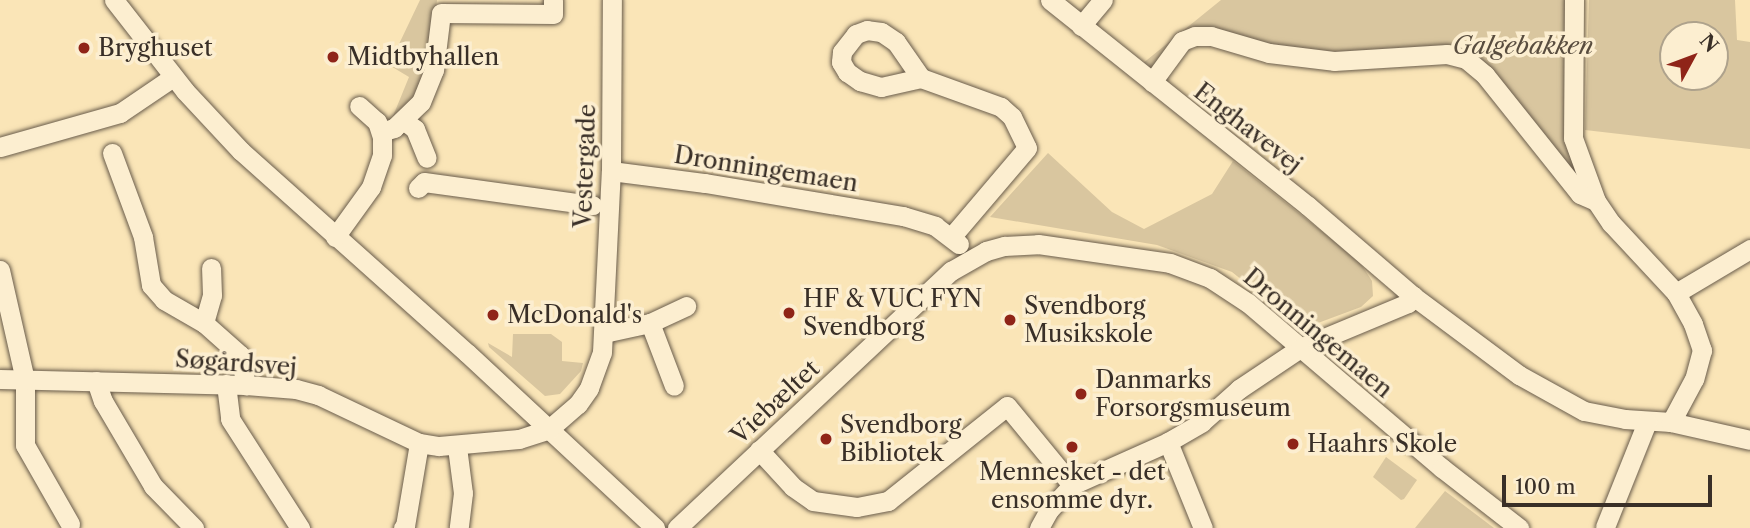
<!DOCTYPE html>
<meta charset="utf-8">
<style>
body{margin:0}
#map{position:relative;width:1750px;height:528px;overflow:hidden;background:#fae5b7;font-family:"Libre Caslon Text",serif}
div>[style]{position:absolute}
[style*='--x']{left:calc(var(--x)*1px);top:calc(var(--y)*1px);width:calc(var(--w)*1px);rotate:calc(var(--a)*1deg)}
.green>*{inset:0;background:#d9c69f}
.roads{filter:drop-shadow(0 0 2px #695c4b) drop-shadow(0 0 2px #695c4b)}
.minor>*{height:19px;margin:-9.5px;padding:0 9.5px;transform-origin:9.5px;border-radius:9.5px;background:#fceed0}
.dots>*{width:19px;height:19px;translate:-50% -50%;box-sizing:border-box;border:4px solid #fceed0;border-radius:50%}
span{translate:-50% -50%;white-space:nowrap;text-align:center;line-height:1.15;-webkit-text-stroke:7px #fceed0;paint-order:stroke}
.park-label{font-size:24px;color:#594d3f;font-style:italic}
.poi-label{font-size:24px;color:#392f27}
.left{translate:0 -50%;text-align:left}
.street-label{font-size:24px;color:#392f27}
.north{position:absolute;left:1659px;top:21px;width:70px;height:70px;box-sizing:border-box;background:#fceed0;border:2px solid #aea28c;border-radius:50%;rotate:49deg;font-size:19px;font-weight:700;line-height:28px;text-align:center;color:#392f27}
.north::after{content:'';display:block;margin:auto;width:24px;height:32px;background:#8f2418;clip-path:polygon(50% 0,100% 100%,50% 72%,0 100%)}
.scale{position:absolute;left:1502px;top:475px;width:210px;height:32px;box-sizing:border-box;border:4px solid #392f27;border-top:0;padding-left:9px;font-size:21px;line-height:24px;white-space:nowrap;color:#392f27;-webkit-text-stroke:5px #fceed0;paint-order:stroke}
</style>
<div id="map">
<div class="green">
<div style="clip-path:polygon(420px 0,437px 0,430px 62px,423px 87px,391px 121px,409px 77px,389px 65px)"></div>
<div style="clip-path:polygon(1221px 0,1567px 0,1585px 187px,1466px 57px,1315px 57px,1204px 30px,1156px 68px,1149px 69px,1142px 64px)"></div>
<div style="clip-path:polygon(evenodd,1589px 0,1735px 0,1737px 40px,1750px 42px,1750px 149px,1585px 130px,1589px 0,1673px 35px,1715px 35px,1715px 77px,1673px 77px,1673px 35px)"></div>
<div style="clip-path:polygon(1048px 153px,1112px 212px,1144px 229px,1212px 194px,1233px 161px,1359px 261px,1372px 281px,1373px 296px,1361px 307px,1318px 323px,1289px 318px,1232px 272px,1157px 245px,990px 217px)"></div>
<div style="clip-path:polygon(513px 334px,551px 334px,562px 342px,562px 361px,583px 363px,581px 371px,560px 394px,545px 396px,489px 347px,488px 343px,512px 357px)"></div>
<div style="clip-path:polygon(1386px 457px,1417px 480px,1404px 499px,1401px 500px,1373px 477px)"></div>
<div style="clip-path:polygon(1445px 491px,1494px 528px,1415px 528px)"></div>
</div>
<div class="roads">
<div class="minor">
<div style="--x:114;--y:0;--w:115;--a:52"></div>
<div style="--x:185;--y:91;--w:82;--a:47"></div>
<div style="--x:241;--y:151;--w:303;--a:41.8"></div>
<div style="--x:467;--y:353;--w:257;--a:42.9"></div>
<div style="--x:1050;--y:0;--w:330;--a:38.6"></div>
<div style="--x:1308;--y:206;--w:138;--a:40.6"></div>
<div style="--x:1413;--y:296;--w:132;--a:36.7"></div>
<div style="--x:1519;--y:375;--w:74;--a:29"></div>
<div style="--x:1584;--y:411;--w:42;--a:11"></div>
<div style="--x:1625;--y:419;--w:46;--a:3.7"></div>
<div style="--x:1671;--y:422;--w:81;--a:12.8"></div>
<div style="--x:1574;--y:0;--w:138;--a:90.4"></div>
<div style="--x:1573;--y:138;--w:67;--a:69.9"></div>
<div style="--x:1596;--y:201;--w:27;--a:56"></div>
<div style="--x:1611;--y:223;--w:96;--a:47.1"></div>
<div style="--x:1676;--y:293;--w:35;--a:61"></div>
<div style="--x:1693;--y:324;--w:28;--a:71"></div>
<div style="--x:1702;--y:350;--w:30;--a:105"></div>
<div style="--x:1694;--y:379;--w:49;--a:118.1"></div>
<div style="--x:1081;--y:26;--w:34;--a:-50"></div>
<div style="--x:921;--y:78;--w:44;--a:-124.8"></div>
<div style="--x:896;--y:42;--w:18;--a:-146"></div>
<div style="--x:881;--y:32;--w:14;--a:-172"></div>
<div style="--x:867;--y:30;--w:12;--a:160"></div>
<div style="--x:856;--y:34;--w:23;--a:128"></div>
<div style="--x:842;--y:52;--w:10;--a:96"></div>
<div style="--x:841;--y:62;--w:12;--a:59"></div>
<div style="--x:847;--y:72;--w:16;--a:35"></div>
<div style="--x:860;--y:81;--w:22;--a:16"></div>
<div style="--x:881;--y:87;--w:41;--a:-12.7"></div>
<div style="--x:921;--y:78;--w:85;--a:19.9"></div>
<div style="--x:1001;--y:107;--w:15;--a:42"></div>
<div style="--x:1012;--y:117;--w:34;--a:64"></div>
<div style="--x:1027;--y:148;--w:116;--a:130.4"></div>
<div style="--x:1152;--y:82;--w:51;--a:-53.8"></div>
<div style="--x:1182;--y:41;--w:14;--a:-21"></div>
<div style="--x:1195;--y:36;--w:16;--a:0"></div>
<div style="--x:1211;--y:36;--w:60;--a:16.3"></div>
<div style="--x:1269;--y:53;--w:65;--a:7"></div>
<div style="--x:1334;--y:61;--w:113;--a:-3.5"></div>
<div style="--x:1447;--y:54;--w:20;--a:15"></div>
<div style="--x:1466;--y:59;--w:25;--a:40"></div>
<div style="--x:1485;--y:75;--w:152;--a:51.4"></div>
<div style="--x:1580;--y:194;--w:17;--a:24"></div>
<div style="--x:403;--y:120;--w:15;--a:37"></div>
<div style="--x:415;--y:129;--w:31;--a:68"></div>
<div style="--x:381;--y:132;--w:14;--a:-17"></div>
<div style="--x:394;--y:128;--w:37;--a:-44"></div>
<div style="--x:421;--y:102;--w:35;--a:-68"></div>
<div style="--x:434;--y:70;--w:57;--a:-83"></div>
<div style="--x:441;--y:13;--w:112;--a:0.5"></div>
<div style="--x:553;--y:14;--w:14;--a:-90"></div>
<div style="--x:0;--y:147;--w:125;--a:-15.8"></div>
<div style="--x:120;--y:113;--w:64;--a:-34.2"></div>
<div style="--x:112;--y:153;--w:90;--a:69.7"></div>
<div style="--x:143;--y:237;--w:49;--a:80.5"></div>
<div style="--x:151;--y:285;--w:20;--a:49"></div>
<div style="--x:164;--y:300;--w:46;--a:29.9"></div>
<div style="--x:204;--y:323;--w:48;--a:41.6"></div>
<div style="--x:240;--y:355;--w:31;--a:79"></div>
<div style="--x:611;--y:171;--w:95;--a:7.3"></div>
<div style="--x:705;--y:183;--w:201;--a:9.5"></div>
<div style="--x:903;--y:216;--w:34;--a:17"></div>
<div style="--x:935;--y:226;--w:30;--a:37"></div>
<div style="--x:418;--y:188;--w:8;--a:-45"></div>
<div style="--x:424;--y:182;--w:170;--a:7.8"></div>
<div style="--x:335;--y:237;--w:62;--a:-54.2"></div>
<div style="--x:371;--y:187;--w:34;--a:-71"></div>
<div style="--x:382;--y:155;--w:18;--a:-90"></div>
<div style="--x:382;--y:137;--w:16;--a:-108"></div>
<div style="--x:377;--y:122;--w:24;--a:-138"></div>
<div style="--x:0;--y:270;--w:113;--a:77.2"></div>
<div style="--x:25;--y:380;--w:65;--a:90"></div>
<div style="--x:25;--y:445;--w:91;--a:60.3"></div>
<div style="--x:1676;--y:293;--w:86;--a:-30.7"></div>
<div style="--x:204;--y:323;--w:29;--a:-74"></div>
<div style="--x:212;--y:295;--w:27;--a:-92"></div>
<div style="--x:650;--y:323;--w:67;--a:69.1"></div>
<div style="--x:604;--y:333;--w:47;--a:-12.3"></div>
<div style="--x:650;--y:323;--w:40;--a:-25"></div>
<div style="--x:0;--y:379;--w:246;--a:1.4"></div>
<div style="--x:246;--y:385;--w:50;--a:4.6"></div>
<div style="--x:296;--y:389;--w:23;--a:15"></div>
<div style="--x:318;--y:395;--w:112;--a:25.4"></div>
<div style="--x:419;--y:443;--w:20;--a:9"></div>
<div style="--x:439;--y:446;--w:80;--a:-5"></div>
<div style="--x:519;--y:439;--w:32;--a:-18"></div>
<div style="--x:549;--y:429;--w:38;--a:-41"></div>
<div style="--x:578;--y:404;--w:19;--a:-55"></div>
<div style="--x:589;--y:388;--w:38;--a:-70"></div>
<div style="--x:602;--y:352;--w:181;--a:-87.2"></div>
<div style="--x:611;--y:171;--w:171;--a:-89.7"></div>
<div style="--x:96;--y:381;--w:21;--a:71"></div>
<div style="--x:103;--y:401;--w:99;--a:59.5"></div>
<div style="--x:153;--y:486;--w:59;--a:45.7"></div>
<div style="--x:226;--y:384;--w:35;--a:83"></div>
<div style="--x:230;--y:419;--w:130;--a:57.3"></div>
<div style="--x:1168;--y:442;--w:93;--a:67.9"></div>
<div style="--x:457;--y:447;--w:46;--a:82.6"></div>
<div style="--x:463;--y:493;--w:35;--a:97"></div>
<div style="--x:759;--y:450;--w:50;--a:47.4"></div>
<div style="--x:793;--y:487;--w:24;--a:35"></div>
<div style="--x:813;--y:501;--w:44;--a:7.8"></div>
<div style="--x:857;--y:507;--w:32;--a:-11"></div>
<div style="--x:888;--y:501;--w:152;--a:-38.6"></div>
<div style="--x:1007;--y:406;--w:102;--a:50.6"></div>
<div style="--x:1605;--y:527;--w:113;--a:-68.2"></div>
<div style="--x:403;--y:528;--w:3;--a:-45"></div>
<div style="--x:405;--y:526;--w:84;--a:-80.4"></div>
<div style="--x:677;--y:528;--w:376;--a:-43.2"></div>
<div style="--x:951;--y:271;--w:40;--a:-29.7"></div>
<div style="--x:986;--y:251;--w:19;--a:-16"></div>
<div style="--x:1004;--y:246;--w:34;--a:-3"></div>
<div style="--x:1038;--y:244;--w:133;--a:8.2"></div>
<div style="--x:1170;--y:263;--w:43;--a:20.6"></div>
<div style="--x:1210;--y:278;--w:45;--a:33.3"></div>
<div style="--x:1248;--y:303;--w:255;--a:40.4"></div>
<div style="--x:1442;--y:468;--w:98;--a:37.9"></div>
<div style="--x:1039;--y:528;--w:21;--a:-61"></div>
<div style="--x:1049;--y:510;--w:34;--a:-47"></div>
<div style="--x:1072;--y:485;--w:105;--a:-24.1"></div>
<div style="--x:1168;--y:442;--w:39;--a:-30"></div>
<div style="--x:1202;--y:422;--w:50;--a:-41.7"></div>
<div style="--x:1239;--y:389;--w:73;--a:-33.9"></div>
<div style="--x:1300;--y:348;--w:117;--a:-22.6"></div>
<div style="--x:1408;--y:303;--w:9;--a:-54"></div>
</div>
</div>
<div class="dots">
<div style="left:84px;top:48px;background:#8f2418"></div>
<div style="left:333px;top:57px;background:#8f2418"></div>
<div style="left:789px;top:313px;background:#8f2418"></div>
<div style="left:493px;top:315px;background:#8f2418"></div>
<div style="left:1010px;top:320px;background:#8f2418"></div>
<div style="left:1081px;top:394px;background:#8f2418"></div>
<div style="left:826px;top:439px;background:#8f2418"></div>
<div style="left:1293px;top:444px;background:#8f2418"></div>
<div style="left:1072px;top:447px;background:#8f2418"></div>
</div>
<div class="park-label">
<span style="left:1523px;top:46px">Galgebakken</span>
</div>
<div class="poi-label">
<span class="left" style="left:98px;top:48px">Bryghuset</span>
<span class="left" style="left:347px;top:57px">Midtbyhallen</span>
<span class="left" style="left:803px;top:313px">HF &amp; VUC FYN<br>Svendborg</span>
<span class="left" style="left:1024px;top:320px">Svendborg<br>Musikskole</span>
<span class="left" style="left:507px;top:315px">McDonald's</span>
<span class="left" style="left:1095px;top:394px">Danmarks<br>Forsorgsmuseum</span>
<span class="left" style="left:840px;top:439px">Svendborg<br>Bibliotek</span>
<span class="left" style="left:1307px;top:444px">Haahrs Skole</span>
<span style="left:1072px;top:486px">Mennesket - det<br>ensomme dyr.</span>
</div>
<div class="street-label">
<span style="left:1248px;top:128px;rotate:38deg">Enghavevej</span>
<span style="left:585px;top:166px;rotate:-88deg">Vestergade</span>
<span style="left:766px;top:169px;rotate:9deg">Dronningemaen</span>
<span style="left:1318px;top:333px;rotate:40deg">Dronningemaen</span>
<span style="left:236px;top:363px;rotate:4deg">Søgårdsvej</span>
<span style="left:775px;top:402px;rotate:-43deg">Viebæltet</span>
</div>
<div class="north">N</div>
<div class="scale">100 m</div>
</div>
